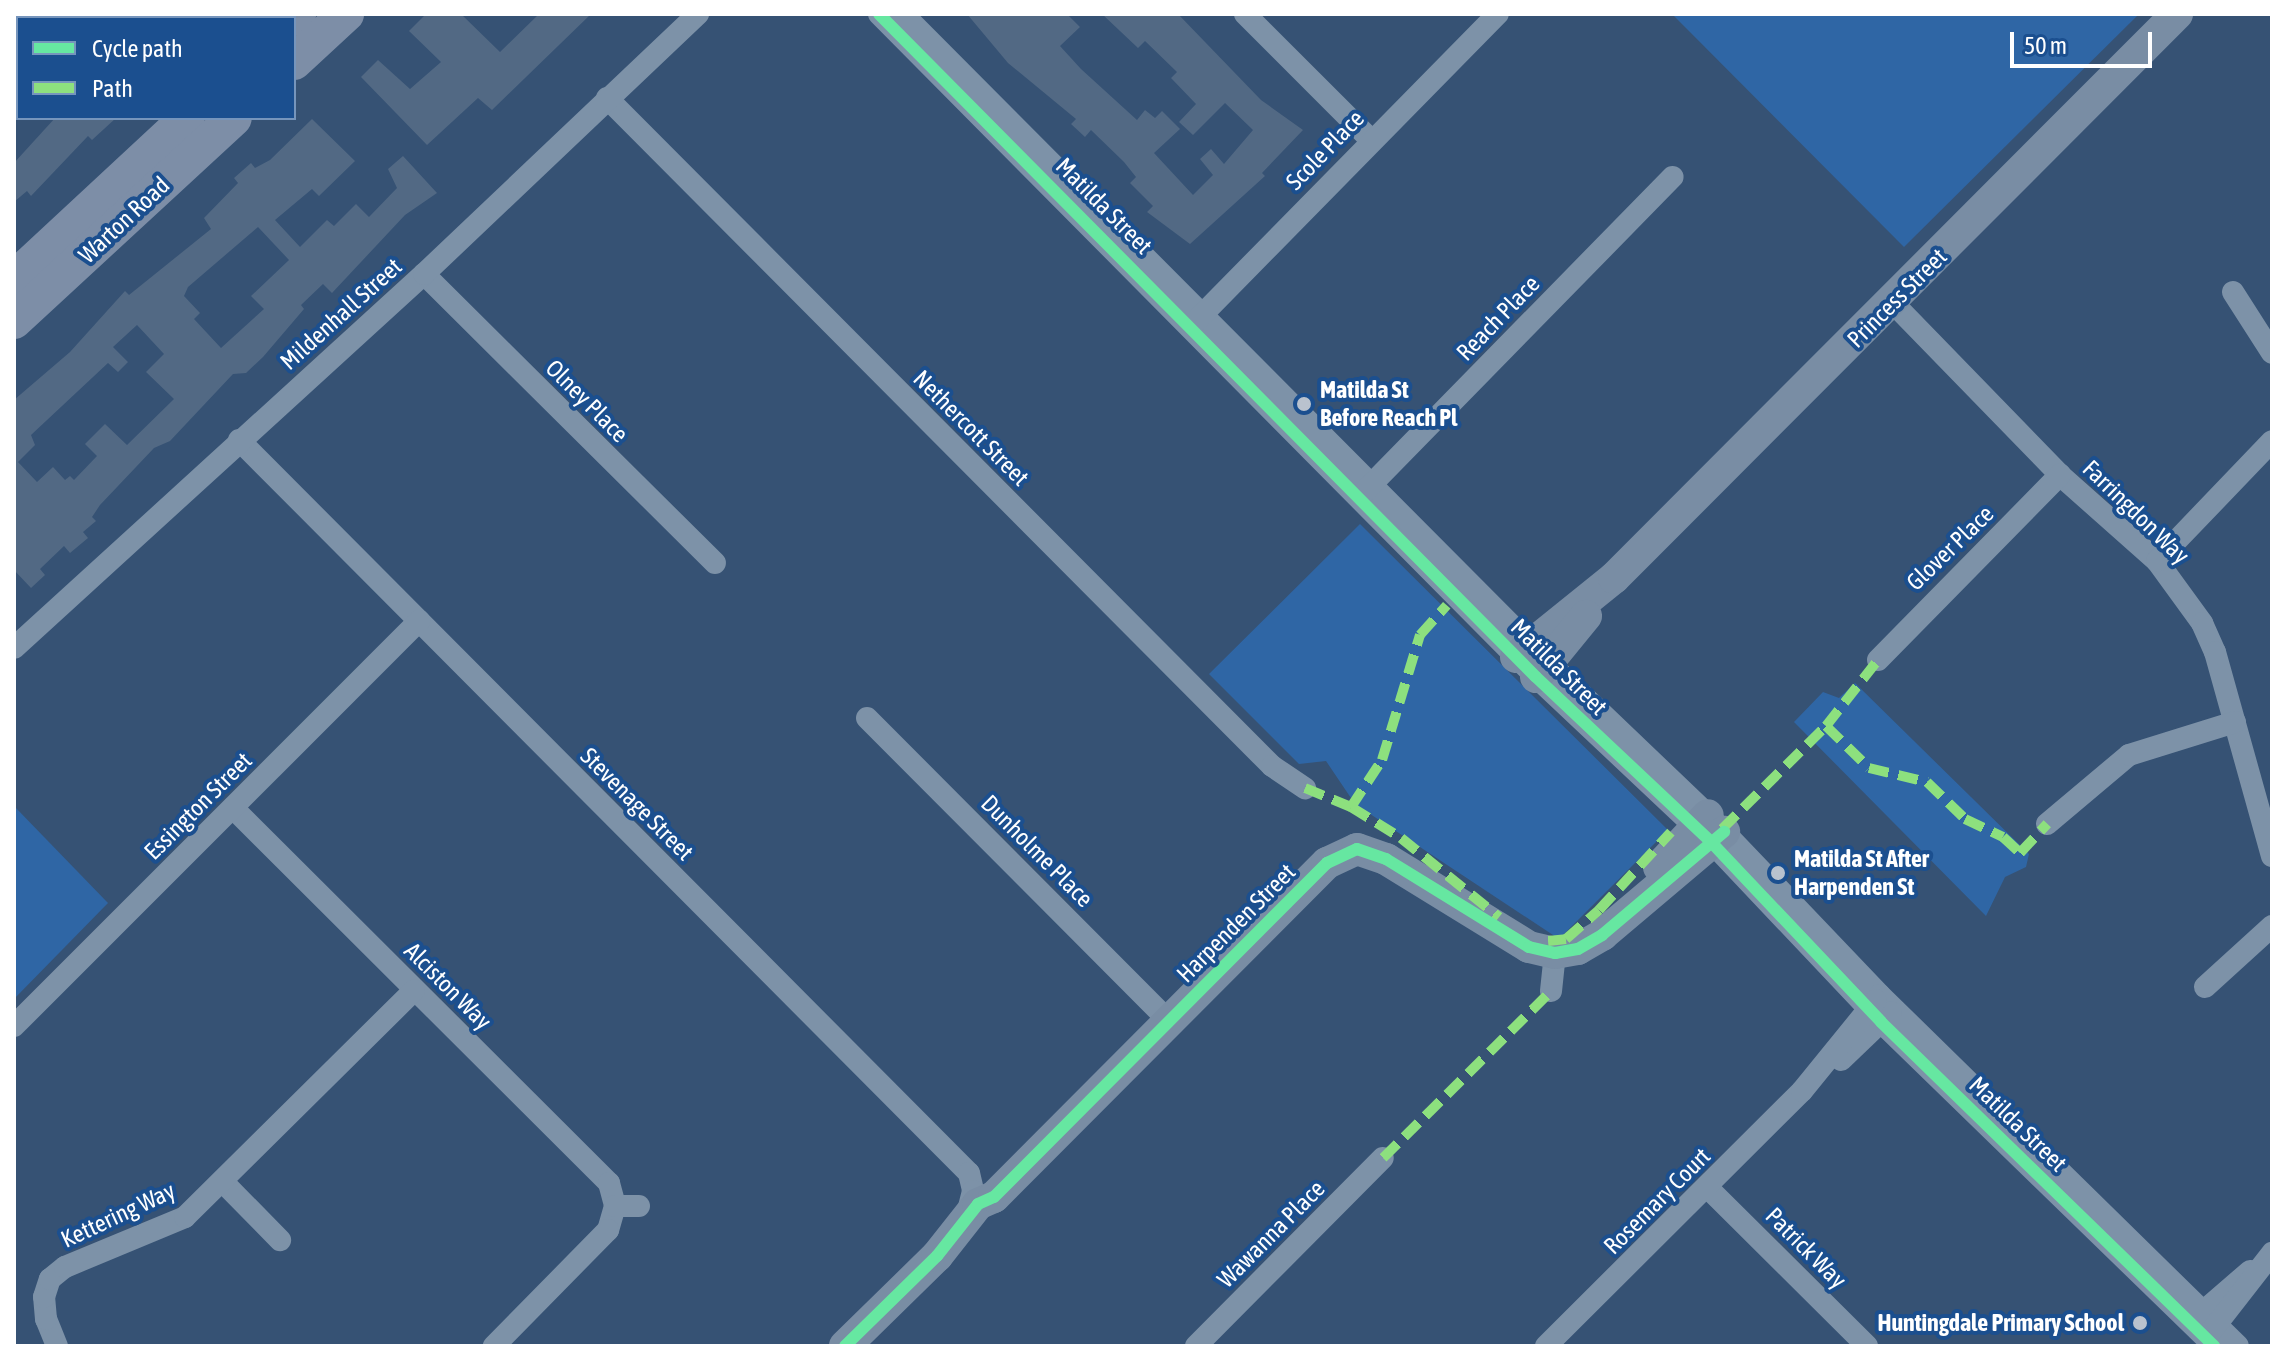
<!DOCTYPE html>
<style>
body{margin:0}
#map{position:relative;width:2286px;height:1360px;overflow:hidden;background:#365274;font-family:"Asap Condensed",sans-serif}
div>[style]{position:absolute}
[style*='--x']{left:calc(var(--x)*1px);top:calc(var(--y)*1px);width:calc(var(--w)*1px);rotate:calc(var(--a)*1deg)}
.green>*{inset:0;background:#2f66a5}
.building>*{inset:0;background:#526984}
.street>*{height:22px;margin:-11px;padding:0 11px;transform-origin:11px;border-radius:11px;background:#7d92a8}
.secondary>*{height:32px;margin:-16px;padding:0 16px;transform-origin:16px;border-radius:16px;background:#798da4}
.primary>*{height:36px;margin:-18px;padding:0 18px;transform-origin:18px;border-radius:18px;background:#7d8ea7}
.quiet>*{height:10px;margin-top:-5px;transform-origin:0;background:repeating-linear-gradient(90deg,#8de07e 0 20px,transparent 0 30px)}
.cycleway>*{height:12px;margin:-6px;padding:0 6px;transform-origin:6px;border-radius:6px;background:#66e7a1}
.dots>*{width:22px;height:22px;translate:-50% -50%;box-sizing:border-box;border:4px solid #1b4f8f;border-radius:50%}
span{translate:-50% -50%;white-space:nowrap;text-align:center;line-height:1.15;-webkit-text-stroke:8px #1b4f8f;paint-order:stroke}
.street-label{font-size:24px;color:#fff}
.poi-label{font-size:24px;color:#fff;font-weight:700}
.left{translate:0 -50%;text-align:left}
.right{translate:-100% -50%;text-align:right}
.frame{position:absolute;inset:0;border:16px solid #fff;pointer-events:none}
.legend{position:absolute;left:16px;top:16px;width:280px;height:104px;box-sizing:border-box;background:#1b4f8f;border:2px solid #7695bc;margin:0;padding:10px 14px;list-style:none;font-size:24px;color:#fff}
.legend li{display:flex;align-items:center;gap:16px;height:40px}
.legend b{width:40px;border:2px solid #7695bc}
.scale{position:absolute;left:2010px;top:32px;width:142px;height:36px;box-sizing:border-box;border:4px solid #fff;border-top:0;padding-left:10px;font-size:24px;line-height:28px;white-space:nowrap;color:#fff;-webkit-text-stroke:6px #1b4f8f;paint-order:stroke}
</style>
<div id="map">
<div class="green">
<div style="clip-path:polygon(1672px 14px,2139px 14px,1904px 247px)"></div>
<div style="clip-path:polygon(1360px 524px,1668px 830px,1559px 939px,1355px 804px,1326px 761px,1299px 764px,1209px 674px)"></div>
<div style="clip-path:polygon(1855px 683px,2029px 854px,2026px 867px,2005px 877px,1986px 916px,1794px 722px,1823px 692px,1839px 698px)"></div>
<div style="clip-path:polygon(14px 806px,108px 903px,14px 999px)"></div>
</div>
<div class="building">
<div style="clip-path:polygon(426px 14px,461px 14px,500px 52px,539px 14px,591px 14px,492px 110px,478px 98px,427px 145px,361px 77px,378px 60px,410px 89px,441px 62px,409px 31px)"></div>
<div style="clip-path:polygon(967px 14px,1067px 14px,1080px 27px,1060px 46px,1081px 69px,1137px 120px,1145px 110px,1155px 118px,1162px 111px,1180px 129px,1154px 153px,1193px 195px,1213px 175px,1200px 159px,1211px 149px,1224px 164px,1253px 130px,1225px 103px,1193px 135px,1179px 122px,1196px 104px,1171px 78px,1177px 72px,1145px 41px,1138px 48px,1102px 14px,1178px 14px,1261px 100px,1303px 130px,1262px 173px,1265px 176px,1190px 244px,1147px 212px,1153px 206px,1130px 183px,1136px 177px,1124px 162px,1091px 130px,1085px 137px,1071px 124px,1076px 119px,1008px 63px)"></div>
<div style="clip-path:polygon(55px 118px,116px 118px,92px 140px,88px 136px,31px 196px,27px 191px,14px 202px,14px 163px)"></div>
<div style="clip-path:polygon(evenodd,312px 119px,355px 161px,319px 196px,312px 189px,275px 220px,300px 247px,327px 220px,334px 226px,356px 204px,369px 217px,397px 188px,388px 169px,403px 156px,437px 193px,405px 215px,332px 293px,323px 284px,301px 305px,304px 309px,263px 357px,246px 373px,233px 374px,170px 441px,154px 448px,100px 505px,92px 517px,96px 521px,83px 532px,88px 538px,70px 553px,64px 546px,40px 569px,45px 575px,31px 588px,14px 570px,14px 400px,70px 352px,125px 291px,129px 295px,211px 229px,204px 218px,238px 183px,234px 178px,251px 163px,255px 168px,270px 160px,312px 119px,258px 227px,289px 260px,251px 296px,264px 309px,221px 348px,194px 319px,200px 313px,184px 296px,188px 287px,258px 227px,312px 119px,137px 325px,164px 354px,146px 372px,174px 399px,127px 445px,105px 424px,85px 444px,97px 456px,74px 480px,70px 476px,65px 480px,53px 467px,37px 482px,18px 462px,35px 445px,31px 435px,108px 363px,118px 372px,128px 362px,113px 347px,137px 325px)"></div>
</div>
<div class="street">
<div style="--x:879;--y:14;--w:933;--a:45.26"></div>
<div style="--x:1536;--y:677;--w:242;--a:43.3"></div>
<div style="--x:1712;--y:843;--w:246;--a:46.6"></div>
<div style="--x:1881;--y:1022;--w:465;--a:44.2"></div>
<div style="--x:903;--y:14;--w:916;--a:45.13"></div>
<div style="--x:1549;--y:663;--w:220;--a:43.7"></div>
<div style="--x:1708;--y:815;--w:249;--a:46.3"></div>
<div style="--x:1880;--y:995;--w:501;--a:44.43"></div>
<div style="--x:1245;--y:14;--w:178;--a:45"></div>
<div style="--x:607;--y:98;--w:943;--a:45.13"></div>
<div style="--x:1272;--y:766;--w:40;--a:34"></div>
<div style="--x:424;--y:274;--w:410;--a:44.8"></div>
<div style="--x:2233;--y:292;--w:72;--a:57.4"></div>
<div style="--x:1893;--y:303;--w:240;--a:45.8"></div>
<div style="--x:2060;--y:475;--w:130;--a:41.6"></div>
<div style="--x:2157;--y:561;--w:77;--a:54"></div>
<div style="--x:2202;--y:623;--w:32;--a:66"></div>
<div style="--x:2215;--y:652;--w:212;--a:74.4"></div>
<div style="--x:1195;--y:322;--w:432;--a:-45.5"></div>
<div style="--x:239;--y:440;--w:1034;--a:45.12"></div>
<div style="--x:969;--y:1173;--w:18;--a:77"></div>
<div style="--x:973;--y:1191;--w:25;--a:104"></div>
<div style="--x:1364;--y:492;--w:441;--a:-45.6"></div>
<div style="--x:2157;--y:561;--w:166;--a:-46.2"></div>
<div style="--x:14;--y:648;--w:555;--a:-42.37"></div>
<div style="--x:424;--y:274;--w:378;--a:-43.5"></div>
<div style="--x:1878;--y:660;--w:260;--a:-45.5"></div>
<div style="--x:867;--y:718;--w:428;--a:45.1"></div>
<div style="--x:233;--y:808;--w:531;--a:44.92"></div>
<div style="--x:609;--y:1183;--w:24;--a:75"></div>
<div style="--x:615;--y:1206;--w:25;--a:106"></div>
<div style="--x:608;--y:1230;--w:163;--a:134.5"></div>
<div style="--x:2047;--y:824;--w:107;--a:-40.1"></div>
<div style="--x:2129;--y:755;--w:111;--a:-17.3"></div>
<div style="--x:2205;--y:987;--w:91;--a:-42.3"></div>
<div style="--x:1551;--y:991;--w:38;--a:-84"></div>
<div style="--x:14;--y:1026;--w:573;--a:-45"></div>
<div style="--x:1841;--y:1060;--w:69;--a:-43.8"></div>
<div style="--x:222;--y:1181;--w:83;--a:45.5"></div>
<div style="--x:1708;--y:1188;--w:224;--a:44.8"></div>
<div style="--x:615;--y:1206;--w:24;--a:0"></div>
<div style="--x:2191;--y:1322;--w:78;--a:-40.8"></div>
<div style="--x:2209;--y:1334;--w:103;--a:-52.1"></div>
<div style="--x:57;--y:1346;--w:29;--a:-112"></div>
<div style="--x:46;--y:1319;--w:22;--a:-95"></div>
<div style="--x:44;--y:1297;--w:19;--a:-72"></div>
<div style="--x:50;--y:1279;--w:19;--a:-39"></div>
<div style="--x:65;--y:1267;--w:130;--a:-22.6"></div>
<div style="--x:185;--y:1217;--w:322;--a:-44.7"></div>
<div style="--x:1196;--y:1346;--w:265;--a:-45.2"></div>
<div style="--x:1546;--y:1346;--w:361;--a:-44.9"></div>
<div style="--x:1802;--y:1091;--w:117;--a:-50.9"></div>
</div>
<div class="secondary">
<div style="--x:1516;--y:657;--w:126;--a:-38.9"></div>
<div style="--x:1614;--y:578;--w:797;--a:-45.05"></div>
<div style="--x:1536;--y:677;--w:79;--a:-50.7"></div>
<div style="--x:1659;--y:867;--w:71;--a:-46.7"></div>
<div style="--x:845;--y:1346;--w:129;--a:-44.4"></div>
<div style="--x:937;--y:1256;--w:66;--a:-51.7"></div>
<div style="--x:978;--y:1204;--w:17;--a:-24"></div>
<div style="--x:994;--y:1197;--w:472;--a:-45.1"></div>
<div style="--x:1327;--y:863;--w:33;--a:-25"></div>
<div style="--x:1357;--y:849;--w:31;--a:19"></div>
<div style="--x:1386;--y:859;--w:168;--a:31.6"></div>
<div style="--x:1529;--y:947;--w:27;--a:13"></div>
<div style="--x:1555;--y:953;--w:23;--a:-10"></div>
<div style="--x:1578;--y:949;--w:28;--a:-30"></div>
<div style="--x:1602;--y:935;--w:160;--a:-40.2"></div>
</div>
<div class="primary">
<div style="--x:294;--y:18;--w:6;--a:-45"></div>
<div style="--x:294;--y:62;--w:71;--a:-42.7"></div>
<div style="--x:14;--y:279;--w:236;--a:-42.9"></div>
<div style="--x:14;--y:321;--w:299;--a:-42.7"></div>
</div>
<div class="quiet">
<div style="--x:1826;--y:726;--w:60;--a:44.3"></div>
<div style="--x:1869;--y:768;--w:60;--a:13.6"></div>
<div style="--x:1927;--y:782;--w:53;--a:44.2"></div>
<div style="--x:1965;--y:819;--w:42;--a:25.3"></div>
<div style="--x:2003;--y:837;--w:23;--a:43"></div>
<div style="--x:2020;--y:853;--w:40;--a:-47"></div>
<div style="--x:1305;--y:788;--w:50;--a:22.4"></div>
<div style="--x:1351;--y:807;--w:59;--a:31.8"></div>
<div style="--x:1401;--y:838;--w:126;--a:38.9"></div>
<div style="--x:1351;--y:807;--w:56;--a:-56.6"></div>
<div style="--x:1382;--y:760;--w:131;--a:-73.1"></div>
<div style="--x:1420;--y:635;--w:40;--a:-48"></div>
<div style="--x:1722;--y:829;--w:146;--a:-44.7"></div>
<div style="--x:1826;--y:726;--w:84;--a:-51.8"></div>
<div style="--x:1548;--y:941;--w:18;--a:-6"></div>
<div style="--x:1566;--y:939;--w:44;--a:-41.3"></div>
<div style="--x:1599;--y:910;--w:106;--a:-47.3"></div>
<div style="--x:1383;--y:1158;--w:237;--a:-44.8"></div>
</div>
<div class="cycleway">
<div style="--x:879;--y:14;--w:933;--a:45.26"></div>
<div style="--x:1536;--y:677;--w:242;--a:43.3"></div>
<div style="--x:1712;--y:843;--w:246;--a:46.6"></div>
<div style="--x:1881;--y:1022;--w:465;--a:44.2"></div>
<div style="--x:845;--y:1346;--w:129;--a:-44.4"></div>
<div style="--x:937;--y:1256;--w:66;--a:-51.7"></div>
<div style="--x:978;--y:1204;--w:17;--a:-24"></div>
<div style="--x:994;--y:1197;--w:472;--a:-45.1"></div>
<div style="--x:1327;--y:863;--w:33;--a:-25"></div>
<div style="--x:1357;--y:849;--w:31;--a:19"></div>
<div style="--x:1386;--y:859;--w:168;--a:31.6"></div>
<div style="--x:1529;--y:947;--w:27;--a:13"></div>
<div style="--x:1555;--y:953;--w:23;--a:-10"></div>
<div style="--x:1578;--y:949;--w:28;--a:-30"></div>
<div style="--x:1602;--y:935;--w:160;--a:-40.2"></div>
</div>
<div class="dots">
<div style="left:1304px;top:404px;background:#b9c2ce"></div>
<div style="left:1778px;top:873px;background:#b9c2ce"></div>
<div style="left:2140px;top:1323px;background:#b9c2ce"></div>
</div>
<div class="street-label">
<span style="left:1325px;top:150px;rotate:-46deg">Scole Place</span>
<span style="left:1104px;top:206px;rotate:45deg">Matilda Street</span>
<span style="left:124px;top:220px;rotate:-43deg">Warton Road</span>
<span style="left:1897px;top:298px;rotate:-45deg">Princess Street</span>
<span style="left:341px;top:314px;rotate:-42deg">Mildenhall Street</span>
<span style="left:1498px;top:318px;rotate:-46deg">Reach Place</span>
<span style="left:587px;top:401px;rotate:45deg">Olney Place</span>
<span style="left:971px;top:428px;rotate:45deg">Nethercott Street</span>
<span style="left:2136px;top:512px;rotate:44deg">Farringdon Way</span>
<span style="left:1950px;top:548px;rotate:-44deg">Glover Place</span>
<span style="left:1559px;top:667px;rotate:45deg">Matilda Street</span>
<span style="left:637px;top:804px;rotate:45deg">Stevenage Street</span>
<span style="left:198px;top:806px;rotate:-45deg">Essington Street</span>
<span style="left:1037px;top:851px;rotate:45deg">Dunholme Place</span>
<span style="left:1236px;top:923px;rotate:-45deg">Harpenden Street</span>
<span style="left:448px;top:986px;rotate:45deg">Alciston Way</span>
<span style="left:2018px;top:1124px;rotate:44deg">Matilda Street</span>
<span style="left:1657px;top:1201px;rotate:-45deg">Rosemary Court</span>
<span style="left:118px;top:1215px;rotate:-25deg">Kettering Way</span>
<span style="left:1271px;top:1234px;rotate:-45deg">Wawanna Place</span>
<span style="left:1806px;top:1248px;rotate:45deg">Patrick Way</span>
</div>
<div class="poi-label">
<span class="left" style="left:1320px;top:404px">Matilda St<br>Before Reach Pl</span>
<span class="left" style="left:1794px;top:873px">Matilda St After<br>Harpenden St</span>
<span class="right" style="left:2124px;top:1323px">Huntingdale Primary School</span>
</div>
<div class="frame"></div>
<ul class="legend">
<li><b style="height:10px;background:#66e7a1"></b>Cycle path</li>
<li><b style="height:10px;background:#8de07e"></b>Path</li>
</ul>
<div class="scale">50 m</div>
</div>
